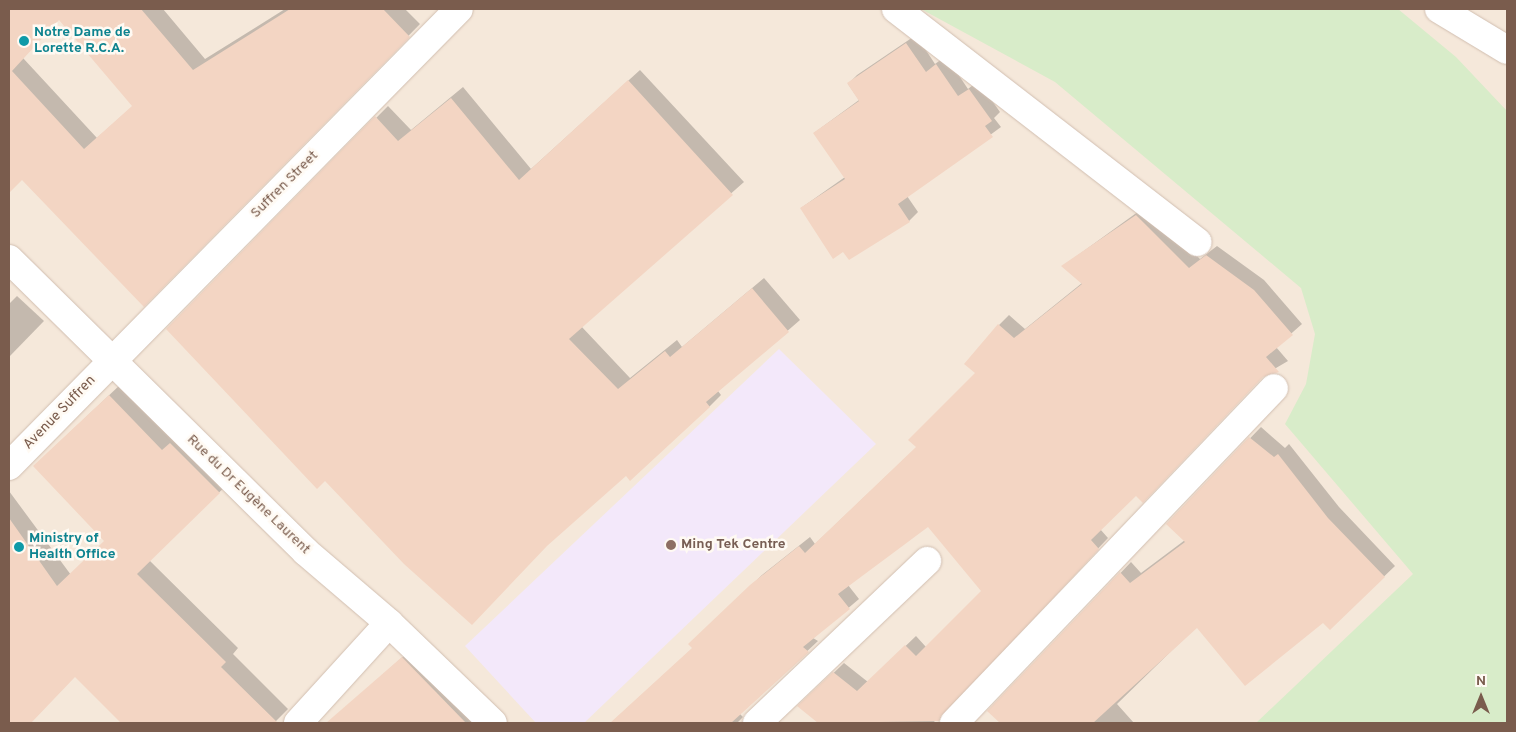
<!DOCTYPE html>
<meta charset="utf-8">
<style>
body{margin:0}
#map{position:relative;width:1516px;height:732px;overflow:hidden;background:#fdf6ec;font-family:Overpass,sans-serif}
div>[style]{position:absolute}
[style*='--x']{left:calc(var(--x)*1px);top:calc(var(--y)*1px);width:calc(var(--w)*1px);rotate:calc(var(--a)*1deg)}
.residential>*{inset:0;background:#f5e8da}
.education>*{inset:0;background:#f3e8fa}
.green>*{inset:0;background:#d8ecc9}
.shadow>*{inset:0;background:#0003}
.building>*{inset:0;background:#f3d5c3}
.roads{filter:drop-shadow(0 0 1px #d1beb0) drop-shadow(0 0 1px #d1beb0)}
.minor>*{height:28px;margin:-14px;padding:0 14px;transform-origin:14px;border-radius:14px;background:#fff}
.dots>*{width:14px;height:14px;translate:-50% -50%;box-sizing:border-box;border:2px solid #fffaf3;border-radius:50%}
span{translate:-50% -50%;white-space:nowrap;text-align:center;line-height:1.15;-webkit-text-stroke:5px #fffaf3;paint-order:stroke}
.culture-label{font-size:14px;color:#0d838f;font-weight:700}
.left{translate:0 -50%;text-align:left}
.street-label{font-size:14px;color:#7a5c4d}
.education-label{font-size:14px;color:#785e54;font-weight:700}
.frame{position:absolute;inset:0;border:10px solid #7a5c4d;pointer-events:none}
.north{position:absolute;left:1456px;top:672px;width:50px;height:50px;-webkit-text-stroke:4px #fffaf3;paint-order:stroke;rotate:0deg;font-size:14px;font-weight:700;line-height:20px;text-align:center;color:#7a5c4d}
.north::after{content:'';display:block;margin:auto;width:18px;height:22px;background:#7a5c4d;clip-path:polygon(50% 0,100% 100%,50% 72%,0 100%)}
</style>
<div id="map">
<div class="residential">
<div style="clip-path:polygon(9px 9px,1507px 9px,1507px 723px,9px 723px)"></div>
</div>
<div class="education">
<div style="clip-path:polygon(779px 349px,876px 444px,584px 723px,536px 723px,465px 646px)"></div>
</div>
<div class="green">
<div style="clip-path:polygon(921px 9px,1398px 9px,1456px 57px,1507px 111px,1507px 723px,1256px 723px,1413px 574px,1285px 424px,1306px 384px,1315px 334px,1301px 288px,1055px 82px)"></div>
</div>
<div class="shadow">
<div style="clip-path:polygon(evenodd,9px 9px,163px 9px,205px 59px,285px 9px,405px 9px,420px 24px,144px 305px,22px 179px,15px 186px,9px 179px,9px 9px,60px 18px,133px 106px,97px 138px,23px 58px,60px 18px)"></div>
<div style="clip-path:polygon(916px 35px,935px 64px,946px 56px,968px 89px,978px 81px,1000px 112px,994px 118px,1001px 127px,907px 196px,918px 212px,909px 221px,801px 208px,845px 177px,814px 133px,859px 100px,848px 84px,857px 75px)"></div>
<div style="clip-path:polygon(640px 70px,744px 182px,581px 326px,630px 378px,677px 340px,682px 347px,764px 278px,800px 320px,718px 391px,721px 395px,710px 406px,630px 479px,626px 474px,550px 542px,325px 479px,167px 329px,388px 106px,411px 130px,463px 87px,531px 169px)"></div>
<div style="clip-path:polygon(1146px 206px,1200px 259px,1217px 246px,1264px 280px,1302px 324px,1276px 347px,1288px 361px,1262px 376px,1100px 529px,1108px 538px,933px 723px,820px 723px,799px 706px,844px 663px,868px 682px,916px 636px,926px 647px,982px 591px,928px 525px,848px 585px,859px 599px,813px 638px,818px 641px,740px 714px,743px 717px,737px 723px,611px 723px,693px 648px,690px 644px,762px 575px,810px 537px,815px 544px,917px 447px,977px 373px,999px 325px,1009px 315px,1025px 329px,1082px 283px,1063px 266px)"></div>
<div style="clip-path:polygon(17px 296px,44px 321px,9px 357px,9px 304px)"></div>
<div style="clip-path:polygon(122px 383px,232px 480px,149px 560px,238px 648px,233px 654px,288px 709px,274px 723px,122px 723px,75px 676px,30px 723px,9px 723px,9px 491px,71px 575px,105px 541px,47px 454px)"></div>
<div style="clip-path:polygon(1261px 427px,1285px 448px,1289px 444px,1339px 507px,1395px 566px,1330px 628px,1323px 621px,1197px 626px,1117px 704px,1134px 723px,1002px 723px,989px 711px,1131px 562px,1141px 573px,1185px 540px,1167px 524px)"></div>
<div style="clip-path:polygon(415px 646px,496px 723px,357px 723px,344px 709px)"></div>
</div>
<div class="building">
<div style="clip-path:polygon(evenodd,9px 9px,141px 9px,193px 70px,290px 9px,383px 9px,410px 37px,144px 307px,22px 180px,9px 193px,9px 9px,59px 20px,132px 106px,84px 149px,12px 71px,59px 20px)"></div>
<div style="clip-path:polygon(906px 43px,926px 72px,936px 64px,958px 96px,969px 89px,992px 121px,985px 126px,993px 137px,898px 204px,910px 222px,849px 260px,843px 252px,833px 259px,800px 208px,845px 179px,813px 133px,859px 101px,847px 83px)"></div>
<div style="clip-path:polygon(628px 80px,733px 195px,569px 339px,618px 389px,665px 351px,670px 357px,752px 288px,789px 332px,706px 402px,710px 407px,630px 481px,626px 476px,547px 546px,472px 625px,404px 564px,325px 481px,317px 489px,166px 329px,375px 116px,398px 141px,451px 98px,519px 180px)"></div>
<div style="clip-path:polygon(1136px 215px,1189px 268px,1206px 255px,1254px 290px,1293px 335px,1266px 357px,1279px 372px,1263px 377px,1143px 503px,1136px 496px,1091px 540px,1099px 549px,939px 721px,818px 723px,797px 706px,833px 672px,857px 691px,905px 645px,916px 656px,981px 591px,928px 527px,838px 594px,850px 609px,803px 647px,809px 652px,731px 723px,610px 723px,692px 648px,688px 644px,750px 585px,799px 546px,805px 553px,916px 447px,908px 440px,975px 373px,964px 364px,998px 324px,1014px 338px,1082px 284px,1061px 266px)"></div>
<div style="clip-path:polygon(109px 395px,162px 450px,170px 443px,220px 493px,137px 574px,226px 662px,221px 667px,278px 723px,121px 723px,75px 677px,31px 723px,9px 723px,9px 518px,57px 586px,104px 541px,33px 466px)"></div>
<div style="clip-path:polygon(1249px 437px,1274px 457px,1278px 454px,1328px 518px,1385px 577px,1330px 630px,1323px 623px,1245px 686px,1197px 628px,1093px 723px,1000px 723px,987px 711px,1120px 572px,1130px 583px,1185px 542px,1166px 524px)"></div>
<div style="clip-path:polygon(402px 657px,466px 723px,326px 723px)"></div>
</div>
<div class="roads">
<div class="minor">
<div style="--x:896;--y:9;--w:381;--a:37.7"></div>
<div style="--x:1439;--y:9;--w:79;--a:31.1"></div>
<div style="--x:9;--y:259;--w:417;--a:44.6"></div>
<div style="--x:306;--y:552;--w:109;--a:40.5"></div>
<div style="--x:389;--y:623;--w:144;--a:43.9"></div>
<div style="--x:9;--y:466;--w:641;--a:-45.44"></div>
<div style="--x:298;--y:723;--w:135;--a:-47.7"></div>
<div style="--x:757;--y:723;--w:235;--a:-43.6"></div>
<div style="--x:954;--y:723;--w:463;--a:-46.3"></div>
</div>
</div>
<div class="dots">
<div style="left:24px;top:41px;background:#0f9aa8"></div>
<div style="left:671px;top:545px;background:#8d6e63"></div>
<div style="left:19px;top:547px;background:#0f9aa8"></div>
</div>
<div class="culture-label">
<span class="left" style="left:34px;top:41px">Notre Dame de<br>Lorette R.C.A.</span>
<span class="left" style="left:29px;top:547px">Ministry of<br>Health Office</span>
</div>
<div class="street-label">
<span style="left:285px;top:185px;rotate:-45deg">Suffren Street</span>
<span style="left:60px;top:413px;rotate:-46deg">Avenue Suffren</span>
<span style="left:248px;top:495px;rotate:44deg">Rue du Dr Eugène Laurent</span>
</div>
<div class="education-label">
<span class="left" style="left:681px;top:545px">Ming Tek Centre</span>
</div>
<div class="frame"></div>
<div class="north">N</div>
</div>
